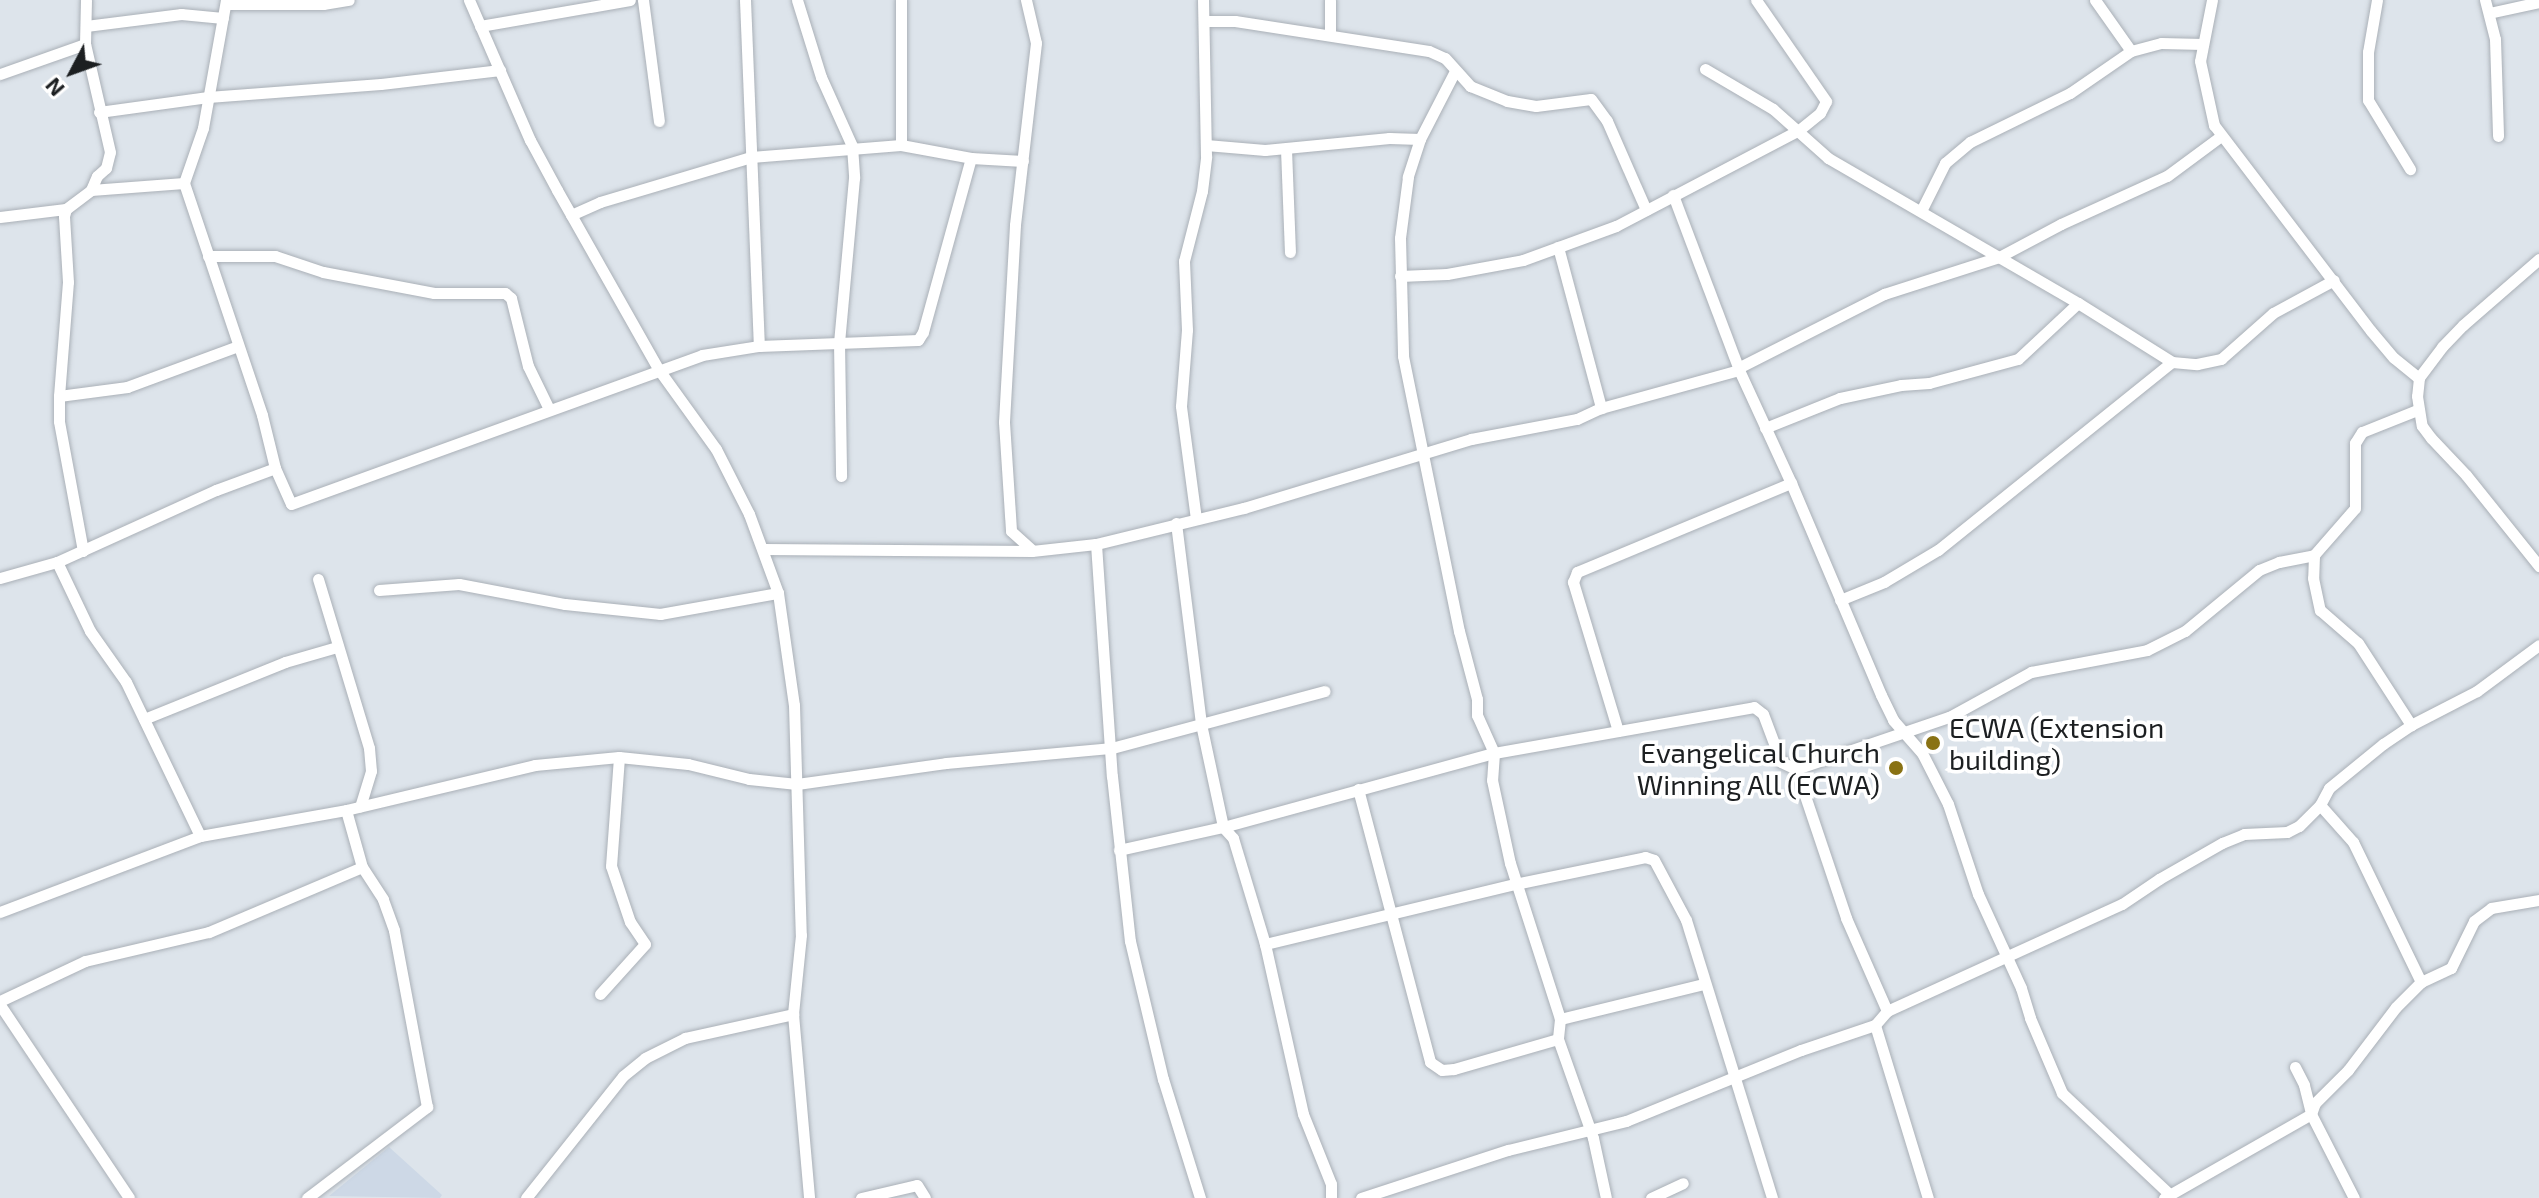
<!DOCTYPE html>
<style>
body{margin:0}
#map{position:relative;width:2539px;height:1198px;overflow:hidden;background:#dde4eb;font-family:"Exo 2",sans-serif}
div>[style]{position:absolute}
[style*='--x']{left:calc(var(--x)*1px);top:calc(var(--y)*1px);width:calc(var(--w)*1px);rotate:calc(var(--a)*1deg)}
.built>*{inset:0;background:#cdd8e6}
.roads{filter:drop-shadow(0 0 2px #aab0b7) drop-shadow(0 0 2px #aab0b7)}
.street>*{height:11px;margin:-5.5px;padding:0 5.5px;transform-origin:5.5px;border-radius:5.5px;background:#fff}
.dots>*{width:22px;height:22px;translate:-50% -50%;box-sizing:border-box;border:4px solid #fff;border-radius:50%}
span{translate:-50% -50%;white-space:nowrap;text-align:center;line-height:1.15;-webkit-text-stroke:7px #fff;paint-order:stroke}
.poi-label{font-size:28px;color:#1c1f21}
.left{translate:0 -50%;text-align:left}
.right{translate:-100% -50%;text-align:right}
.north{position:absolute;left:32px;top:32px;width:80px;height:80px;-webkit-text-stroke:6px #fff;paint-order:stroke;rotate:229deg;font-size:22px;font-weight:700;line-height:32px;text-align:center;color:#1c1f21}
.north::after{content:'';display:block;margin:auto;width:28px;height:36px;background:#1c1f21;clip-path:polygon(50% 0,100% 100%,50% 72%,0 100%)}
</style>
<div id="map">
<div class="built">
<div style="clip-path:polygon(389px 1147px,442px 1195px,440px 1198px,329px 1196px)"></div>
</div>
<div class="roads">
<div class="street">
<div style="--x:226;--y:0;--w:130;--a:100.2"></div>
<div style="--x:203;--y:128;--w:58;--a:109.1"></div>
<div style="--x:184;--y:183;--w:245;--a:71.4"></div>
<div style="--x:262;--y:415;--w:55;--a:76.2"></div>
<div style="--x:275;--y:468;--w:39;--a:66"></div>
<div style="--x:291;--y:504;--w:437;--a:-19.9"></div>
<div style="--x:702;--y:355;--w:58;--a:-9"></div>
<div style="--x:759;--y:346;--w:159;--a:-2.2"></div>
<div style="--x:918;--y:340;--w:9;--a:-58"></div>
<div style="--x:923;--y:332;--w:180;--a:-74.6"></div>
<div style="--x:469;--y:0;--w:153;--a:66.5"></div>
<div style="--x:530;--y:140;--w:57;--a:61.6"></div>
<div style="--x:557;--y:190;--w:207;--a:60.5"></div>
<div style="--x:659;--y:370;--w:97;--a:54.2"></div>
<div style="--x:716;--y:449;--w:73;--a:63.1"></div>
<div style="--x:749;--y:514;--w:84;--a:69.8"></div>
<div style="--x:778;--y:593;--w:113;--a:81.9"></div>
<div style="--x:794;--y:705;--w:230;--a:88.3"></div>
<div style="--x:801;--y:935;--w:79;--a:95.8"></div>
<div style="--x:793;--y:1014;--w:185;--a:85"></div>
<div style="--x:643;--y:0;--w:122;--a:82.5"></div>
<div style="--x:745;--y:0;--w:346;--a:87.7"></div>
<div style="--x:797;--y:0;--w:81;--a:72.7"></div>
<div style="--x:821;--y:77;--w:76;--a:65.8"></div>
<div style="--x:852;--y:146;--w:32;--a:86"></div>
<div style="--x:854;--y:178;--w:165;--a:95.2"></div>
<div style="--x:839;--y:342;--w:134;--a:89.1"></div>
<div style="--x:1026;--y:0;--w:44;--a:76.9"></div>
<div style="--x:1036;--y:43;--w:183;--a:96.6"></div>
<div style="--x:1015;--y:225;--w:197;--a:93.2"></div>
<div style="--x:1004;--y:422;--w:109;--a:86.3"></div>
<div style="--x:1011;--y:531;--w:28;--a:42"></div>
<div style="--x:2095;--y:0;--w:62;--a:54.8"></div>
<div style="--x:2212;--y:0;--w:62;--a:101.1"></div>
<div style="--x:2200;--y:61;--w:66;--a:77.7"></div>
<div style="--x:2214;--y:125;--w:259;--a:52.7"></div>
<div style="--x:2371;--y:331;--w:35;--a:50"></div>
<div style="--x:2394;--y:358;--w:32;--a:39"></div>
<div style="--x:2377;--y:0;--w:53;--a:99.8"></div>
<div style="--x:2368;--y:52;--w:48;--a:90"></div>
<div style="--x:2368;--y:100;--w:81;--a:58.7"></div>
<div style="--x:2485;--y:0;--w:40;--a:75.6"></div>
<div style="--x:2495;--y:39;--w:97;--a:88.2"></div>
<div style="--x:227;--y:4;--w:96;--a:0"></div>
<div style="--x:323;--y:4;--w:26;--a:-9"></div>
<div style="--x:2489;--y:13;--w:51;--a:-12.4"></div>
<div style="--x:1204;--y:21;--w:31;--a:0"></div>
<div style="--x:1235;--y:21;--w:196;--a:8.8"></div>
<div style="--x:1429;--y:51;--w:17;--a:24"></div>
<div style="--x:1445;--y:58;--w:38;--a:48"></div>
<div style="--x:1470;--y:86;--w:40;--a:22"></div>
<div style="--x:1507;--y:101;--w:29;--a:10"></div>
<div style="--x:1536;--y:106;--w:55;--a:-7.3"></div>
<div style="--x:1591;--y:99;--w:27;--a:54"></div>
<div style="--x:1607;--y:121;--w:97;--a:66.3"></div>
<div style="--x:86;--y:26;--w:96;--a:-7.2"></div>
<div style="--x:181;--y:14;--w:42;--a:5.4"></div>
<div style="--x:480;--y:26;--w:152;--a:-9.8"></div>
<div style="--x:1330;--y:35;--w:35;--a:-90"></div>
<div style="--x:1705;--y:69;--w:79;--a:30.5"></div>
<div style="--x:1773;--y:109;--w:74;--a:41.7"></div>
<div style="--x:1828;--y:158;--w:289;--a:30.1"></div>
<div style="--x:2078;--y:303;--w:111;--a:32.1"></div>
<div style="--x:2172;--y:362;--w:25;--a:5"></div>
<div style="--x:2197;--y:364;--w:25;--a:-12"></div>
<div style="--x:2221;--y:359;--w:69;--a:-41.5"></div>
<div style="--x:2273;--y:313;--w:69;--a:-28.4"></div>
<div style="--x:1455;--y:71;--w:76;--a:117.2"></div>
<div style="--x:1420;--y:139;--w:40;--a:108"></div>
<div style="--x:1408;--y:177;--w:62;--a:97.5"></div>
<div style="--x:1400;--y:238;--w:118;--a:88.5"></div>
<div style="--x:1403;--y:356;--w:281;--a:78.5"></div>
<div style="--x:1459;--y:631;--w:70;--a:75.2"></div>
<div style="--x:1477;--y:699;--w:16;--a:90"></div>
<div style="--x:1477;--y:715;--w:42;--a:65.9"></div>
<div style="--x:1494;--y:753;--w:27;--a:94"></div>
<div style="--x:1492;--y:780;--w:85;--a:77.8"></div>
<div style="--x:1510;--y:863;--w:164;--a:72.2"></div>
<div style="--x:1560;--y:1019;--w:20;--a:96"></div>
<div style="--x:1558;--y:1039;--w:105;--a:70.5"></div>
<div style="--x:1593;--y:1138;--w:61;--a:77.8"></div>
<div style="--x:0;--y:74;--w:90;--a:-19.4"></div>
<div style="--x:99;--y:112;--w:110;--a:-7.8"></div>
<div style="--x:208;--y:97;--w:173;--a:-4.3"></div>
<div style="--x:381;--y:84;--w:120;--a:-6.7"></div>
<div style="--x:901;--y:145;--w:145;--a:-90"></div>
<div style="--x:1206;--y:145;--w:59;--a:4.8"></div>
<div style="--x:1265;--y:150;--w:125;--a:-5.5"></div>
<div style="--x:1389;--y:138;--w:31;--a:2"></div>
<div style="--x:1286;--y:149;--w:103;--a:87.8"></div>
<div style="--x:91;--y:190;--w:93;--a:-4.3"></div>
<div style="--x:1673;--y:195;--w:187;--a:69.3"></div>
<div style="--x:1739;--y:370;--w:124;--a:65.3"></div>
<div style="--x:1791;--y:483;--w:230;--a:67"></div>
<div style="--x:1881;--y:695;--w:28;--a:64"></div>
<div style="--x:1893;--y:720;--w:44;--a:48.7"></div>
<div style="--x:1922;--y:753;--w:57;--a:63"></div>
<div style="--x:1948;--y:804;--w:95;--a:71.6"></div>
<div style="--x:1978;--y:894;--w:103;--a:65.4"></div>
<div style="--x:2021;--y:988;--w:31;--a:73"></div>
<div style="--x:2030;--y:1018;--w:82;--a:66.9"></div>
<div style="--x:2062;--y:1093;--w:147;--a:43.3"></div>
<div style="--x:1921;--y:211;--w:54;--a:-63.4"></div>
<div style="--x:1945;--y:163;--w:33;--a:-40"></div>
<div style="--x:1970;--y:142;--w:111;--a:-26.1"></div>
<div style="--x:2070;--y:93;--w:74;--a:-34.5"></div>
<div style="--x:2131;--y:51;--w:31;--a:-15"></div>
<div style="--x:2161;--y:43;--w:42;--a:1.4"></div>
<div style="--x:571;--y:215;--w:32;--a:-24"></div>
<div style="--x:600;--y:202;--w:158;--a:-16.6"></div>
<div style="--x:751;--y:157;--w:150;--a:-4.6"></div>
<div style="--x:901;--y:145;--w:71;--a:10.5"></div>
<div style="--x:971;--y:158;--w:52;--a:3.3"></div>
<div style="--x:0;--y:217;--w:66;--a:-6.9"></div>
<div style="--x:1558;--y:247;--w:167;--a:75"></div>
<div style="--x:208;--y:256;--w:67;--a:0"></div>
<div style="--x:275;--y:256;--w:51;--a:18.4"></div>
<div style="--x:323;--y:272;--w:113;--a:10.7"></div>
<div style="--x:434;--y:293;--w:71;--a:0"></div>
<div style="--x:505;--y:293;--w:8;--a:40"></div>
<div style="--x:511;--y:298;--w:70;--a:76"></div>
<div style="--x:528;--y:366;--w:48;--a:64"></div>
<div style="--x:2539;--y:259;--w:101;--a:139"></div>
<div style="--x:2463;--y:325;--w:30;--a:134"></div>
<div style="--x:2442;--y:347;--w:39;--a:127"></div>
<div style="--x:2419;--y:378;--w:18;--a:96"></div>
<div style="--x:2417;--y:396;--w:30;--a:81"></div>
<div style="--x:2422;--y:426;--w:15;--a:53"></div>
<div style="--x:2431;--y:438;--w:51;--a:46.6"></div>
<div style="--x:2466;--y:475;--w:117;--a:51.3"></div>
<div style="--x:1400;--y:276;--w:47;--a:-2.4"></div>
<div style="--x:1447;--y:274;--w:77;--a:-10.4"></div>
<div style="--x:1523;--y:260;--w:99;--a:-20.1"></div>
<div style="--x:1616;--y:226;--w:207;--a:-27.7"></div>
<div style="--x:1799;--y:130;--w:27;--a:-39"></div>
<div style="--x:1820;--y:113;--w:13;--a:-63"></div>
<div style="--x:1826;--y:101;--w:123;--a:-124.7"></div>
<div style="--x:1738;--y:368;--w:164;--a:-26.9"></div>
<div style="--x:1884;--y:294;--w:121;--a:-17.8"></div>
<div style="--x:1999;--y:257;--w:70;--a:-28"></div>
<div style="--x:2061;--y:224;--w:116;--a:-24.4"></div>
<div style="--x:2167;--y:176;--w:67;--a:-36.5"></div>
<div style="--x:59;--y:396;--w:69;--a:-7.5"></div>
<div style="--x:127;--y:387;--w:118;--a:-20.3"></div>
<div style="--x:1765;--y:428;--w:81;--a:-21.8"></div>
<div style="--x:1840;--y:398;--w:62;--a:-12"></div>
<div style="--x:1901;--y:385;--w:28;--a:-4"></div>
<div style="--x:1929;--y:383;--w:92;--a:-15.1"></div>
<div style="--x:2018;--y:359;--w:82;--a:-43"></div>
<div style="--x:1196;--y:519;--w:114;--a:-97.6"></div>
<div style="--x:1181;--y:406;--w:76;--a:-85.5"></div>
<div style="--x:1187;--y:330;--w:69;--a:-92.5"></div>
<div style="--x:1184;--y:261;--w:72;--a:-75.6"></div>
<div style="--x:1202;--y:191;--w:35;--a:-83"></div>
<div style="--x:1206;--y:156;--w:156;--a:-91.1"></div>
<div style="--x:1176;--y:523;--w:203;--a:82.9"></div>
<div style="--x:1201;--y:724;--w:105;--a:77.9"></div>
<div style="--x:1223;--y:827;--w:15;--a:48"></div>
<div style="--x:1233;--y:838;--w:111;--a:73.2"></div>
<div style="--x:1265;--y:944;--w:174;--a:77.4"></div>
<div style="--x:1303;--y:1114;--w:75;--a:68.2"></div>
<div style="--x:1331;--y:1184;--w:14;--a:90"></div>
<div style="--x:1096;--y:544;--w:233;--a:86.1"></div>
<div style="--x:1112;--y:776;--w:166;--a:83.8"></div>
<div style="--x:1130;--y:941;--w:142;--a:76.6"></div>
<div style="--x:1163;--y:1079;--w:125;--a:72.7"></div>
<div style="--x:763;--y:549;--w:269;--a:0.4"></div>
<div style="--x:1032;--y:551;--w:64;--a:-6.2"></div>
<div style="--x:1096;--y:544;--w:152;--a:-13.7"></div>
<div style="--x:1244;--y:508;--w:237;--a:-16.9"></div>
<div style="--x:1471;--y:439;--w:108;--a:-10.7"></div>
<div style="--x:1577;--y:419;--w:26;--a:-25"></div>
<div style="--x:1601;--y:408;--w:143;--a:-15.4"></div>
<div style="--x:83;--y:551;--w:132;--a:-100.5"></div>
<div style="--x:59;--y:421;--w:25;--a:-90"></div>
<div style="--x:59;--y:396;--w:114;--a:-85.5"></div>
<div style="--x:68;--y:282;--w:66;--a:-93.5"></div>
<div style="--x:64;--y:216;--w:7;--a:-74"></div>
<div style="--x:66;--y:209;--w:31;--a:-37"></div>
<div style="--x:91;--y:190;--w:15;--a:-67"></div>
<div style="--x:97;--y:176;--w:12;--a:-42"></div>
<div style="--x:106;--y:168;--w:16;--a:-76"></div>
<div style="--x:110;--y:152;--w:111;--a:-103"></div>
<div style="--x:85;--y:44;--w:44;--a:-88.7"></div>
<div style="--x:2314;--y:555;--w:23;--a:92"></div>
<div style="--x:2313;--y:578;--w:33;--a:78"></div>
<div style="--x:2320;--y:610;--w:50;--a:41"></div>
<div style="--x:2358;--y:643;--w:98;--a:57.1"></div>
<div style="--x:57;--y:562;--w:76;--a:64.4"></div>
<div style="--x:90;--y:631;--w:62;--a:54.8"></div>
<div style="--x:126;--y:682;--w:171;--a:64.3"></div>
<div style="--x:0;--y:578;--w:59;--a:-15.7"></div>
<div style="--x:57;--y:562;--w:175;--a:-24.4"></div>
<div style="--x:216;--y:490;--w:63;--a:-20.4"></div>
<div style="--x:318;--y:579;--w:177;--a:73.2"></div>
<div style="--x:369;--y:748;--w:23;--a:85"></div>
<div style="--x:371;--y:771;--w:37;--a:107"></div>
<div style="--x:379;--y:590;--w:80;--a:-4.3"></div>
<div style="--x:459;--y:584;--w:108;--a:10.7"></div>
<div style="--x:565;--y:604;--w:96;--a:6"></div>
<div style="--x:660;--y:614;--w:120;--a:-10.1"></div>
<div style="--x:1840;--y:600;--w:48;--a:-22.2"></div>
<div style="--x:1884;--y:582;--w:63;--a:-30.7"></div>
<div style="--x:1938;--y:550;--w:300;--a:-38.8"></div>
<div style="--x:144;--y:719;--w:152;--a:-22"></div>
<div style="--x:285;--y:662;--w:54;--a:-16.1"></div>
<div style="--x:1618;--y:731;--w:156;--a:-106.8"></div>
<div style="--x:1573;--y:582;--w:11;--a:-68"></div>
<div style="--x:1577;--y:572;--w:232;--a:-22.6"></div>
<div style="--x:1796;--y:769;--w:162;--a:-18.8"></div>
<div style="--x:1949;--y:717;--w:94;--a:-28.8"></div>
<div style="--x:2031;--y:672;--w:118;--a:-10.7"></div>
<div style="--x:2147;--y:650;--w:42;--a:-26.6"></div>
<div style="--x:2185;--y:631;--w:96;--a:-39.5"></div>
<div style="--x:2259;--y:570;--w:22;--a:-22"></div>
<div style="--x:2279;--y:562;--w:36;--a:-11"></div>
<div style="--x:2314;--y:555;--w:62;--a:-48.9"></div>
<div style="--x:2355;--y:508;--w:65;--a:-90"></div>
<div style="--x:2355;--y:443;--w:13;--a:-58"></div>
<div style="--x:2362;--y:432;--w:59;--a:-21.8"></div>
<div style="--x:1358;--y:789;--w:282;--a:75.2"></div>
<div style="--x:1430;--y:1062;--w:14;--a:34"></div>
<div style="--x:1442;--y:1070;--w:12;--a:-5"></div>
<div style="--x:1454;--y:1069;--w:108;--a:-16.1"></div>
<div style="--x:2320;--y:805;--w:50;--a:48.3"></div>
<div style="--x:2353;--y:842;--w:156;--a:64.1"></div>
<div style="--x:1119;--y:850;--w:107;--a:-12.5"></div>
<div style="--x:1223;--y:827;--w:281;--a:-15.3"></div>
<div style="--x:1494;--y:753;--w:264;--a:-10"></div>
<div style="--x:1754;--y:707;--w:11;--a:38"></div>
<div style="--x:1763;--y:714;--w:51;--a:69.4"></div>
<div style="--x:1781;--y:762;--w:17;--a:25"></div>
<div style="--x:1796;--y:769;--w:157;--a:71.4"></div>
<div style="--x:1846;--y:918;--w:102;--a:66.2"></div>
<div style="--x:0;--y:912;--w:214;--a:-20.8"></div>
<div style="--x:200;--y:836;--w:148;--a:-10.1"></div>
<div style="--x:346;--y:810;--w:194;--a:-13.4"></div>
<div style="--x:535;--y:765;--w:84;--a:-5.4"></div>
<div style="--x:619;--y:757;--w:69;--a:5.8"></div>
<div style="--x:688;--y:764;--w:63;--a:13.8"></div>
<div style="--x:749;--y:779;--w:48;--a:5.9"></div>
<div style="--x:797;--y:784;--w:150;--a:-8"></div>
<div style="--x:946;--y:763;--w:167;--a:-5.2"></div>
<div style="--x:1112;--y:748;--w:220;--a:-15"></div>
<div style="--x:1265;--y:944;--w:257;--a:-13.5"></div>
<div style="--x:1515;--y:884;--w:133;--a:-11.7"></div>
<div style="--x:1645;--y:857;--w:9;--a:18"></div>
<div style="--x:1654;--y:860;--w:68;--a:61.9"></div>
<div style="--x:1686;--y:920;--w:291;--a:72.8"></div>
<div style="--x:600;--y:994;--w:67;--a:-48"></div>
<div style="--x:645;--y:944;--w:27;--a:-124"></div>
<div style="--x:630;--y:922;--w:59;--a:-108.7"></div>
<div style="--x:611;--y:866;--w:109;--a:-85.8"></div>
<div style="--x:0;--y:1001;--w:94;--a:-25.2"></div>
<div style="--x:85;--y:961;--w:127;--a:-13.2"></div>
<div style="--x:209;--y:932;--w:166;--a:-23"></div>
<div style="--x:0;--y:1005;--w:232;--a:56.2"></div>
<div style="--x:1560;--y:1019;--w:148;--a:-13.7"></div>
<div style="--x:1875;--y:1025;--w:181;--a:73"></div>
<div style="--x:2295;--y:1067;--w:20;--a:63"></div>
<div style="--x:2304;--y:1085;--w:30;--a:76"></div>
<div style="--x:2311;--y:1114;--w:94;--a:62.9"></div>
<div style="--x:307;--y:1198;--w:151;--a:-37.2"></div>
<div style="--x:427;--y:1107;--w:180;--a:-100.6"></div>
<div style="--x:394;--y:930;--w:33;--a:-110"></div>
<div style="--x:383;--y:899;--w:38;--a:-123"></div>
<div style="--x:362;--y:867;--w:59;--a:-105.7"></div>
<div style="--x:526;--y:1198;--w:156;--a:-51.5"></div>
<div style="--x:623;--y:1076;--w:28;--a:-39"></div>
<div style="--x:645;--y:1058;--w:45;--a:-26.6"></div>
<div style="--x:685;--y:1038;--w:111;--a:-12.5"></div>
<div style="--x:861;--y:1198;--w:57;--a:-13.1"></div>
<div style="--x:917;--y:1185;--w:15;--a:58"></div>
<div style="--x:1361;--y:1198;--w:155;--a:-18.1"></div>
<div style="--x:1508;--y:1150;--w:122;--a:-13.8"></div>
<div style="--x:1626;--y:1121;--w:189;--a:-22.1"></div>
<div style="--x:1801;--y:1050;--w:78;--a:-18.7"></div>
<div style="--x:1875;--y:1025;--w:18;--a:-49"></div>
<div style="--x:1887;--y:1011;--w:258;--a:-24.5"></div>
<div style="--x:2122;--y:904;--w:45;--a:-34"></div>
<div style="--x:2159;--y:879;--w:73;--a:-29.7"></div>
<div style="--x:2222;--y:843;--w:24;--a:-22"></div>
<div style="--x:2244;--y:834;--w:43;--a:-2.7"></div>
<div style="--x:2287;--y:832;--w:13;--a:-27"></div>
<div style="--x:2299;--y:826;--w:30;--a:-45"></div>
<div style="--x:2320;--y:805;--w:19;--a:-62"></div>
<div style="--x:2329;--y:788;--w:70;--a:-39.2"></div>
<div style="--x:2383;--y:744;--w:34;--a:-34"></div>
<div style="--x:2411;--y:725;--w:74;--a:-27.3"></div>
<div style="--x:2477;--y:691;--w:77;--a:-36.6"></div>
<div style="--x:1651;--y:1198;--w:35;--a:-25"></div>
<div style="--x:2164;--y:1198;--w:169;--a:-29.7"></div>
<div style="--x:2311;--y:1114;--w:12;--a:-70"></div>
<div style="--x:2315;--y:1103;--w:47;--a:-45"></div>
<div style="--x:2348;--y:1070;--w:79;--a:-52.7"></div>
<div style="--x:2396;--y:1007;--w:35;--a:-45"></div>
<div style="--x:2421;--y:982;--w:33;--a:-25"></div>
<div style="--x:2451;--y:968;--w:52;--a:-63.9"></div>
<div style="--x:2474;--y:921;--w:21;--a:-37"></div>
<div style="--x:2491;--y:908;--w:49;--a:-9.5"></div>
</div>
</div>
<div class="dots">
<div style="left:1933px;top:743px;background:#897214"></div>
<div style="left:1896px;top:768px;background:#897214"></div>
</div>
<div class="poi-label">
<span class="left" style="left:1949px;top:743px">ECWA (Extension<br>building)</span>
<span class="right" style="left:1880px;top:768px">Evangelical Church<br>Winning All (ECWA)</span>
</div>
<div class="north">N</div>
</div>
